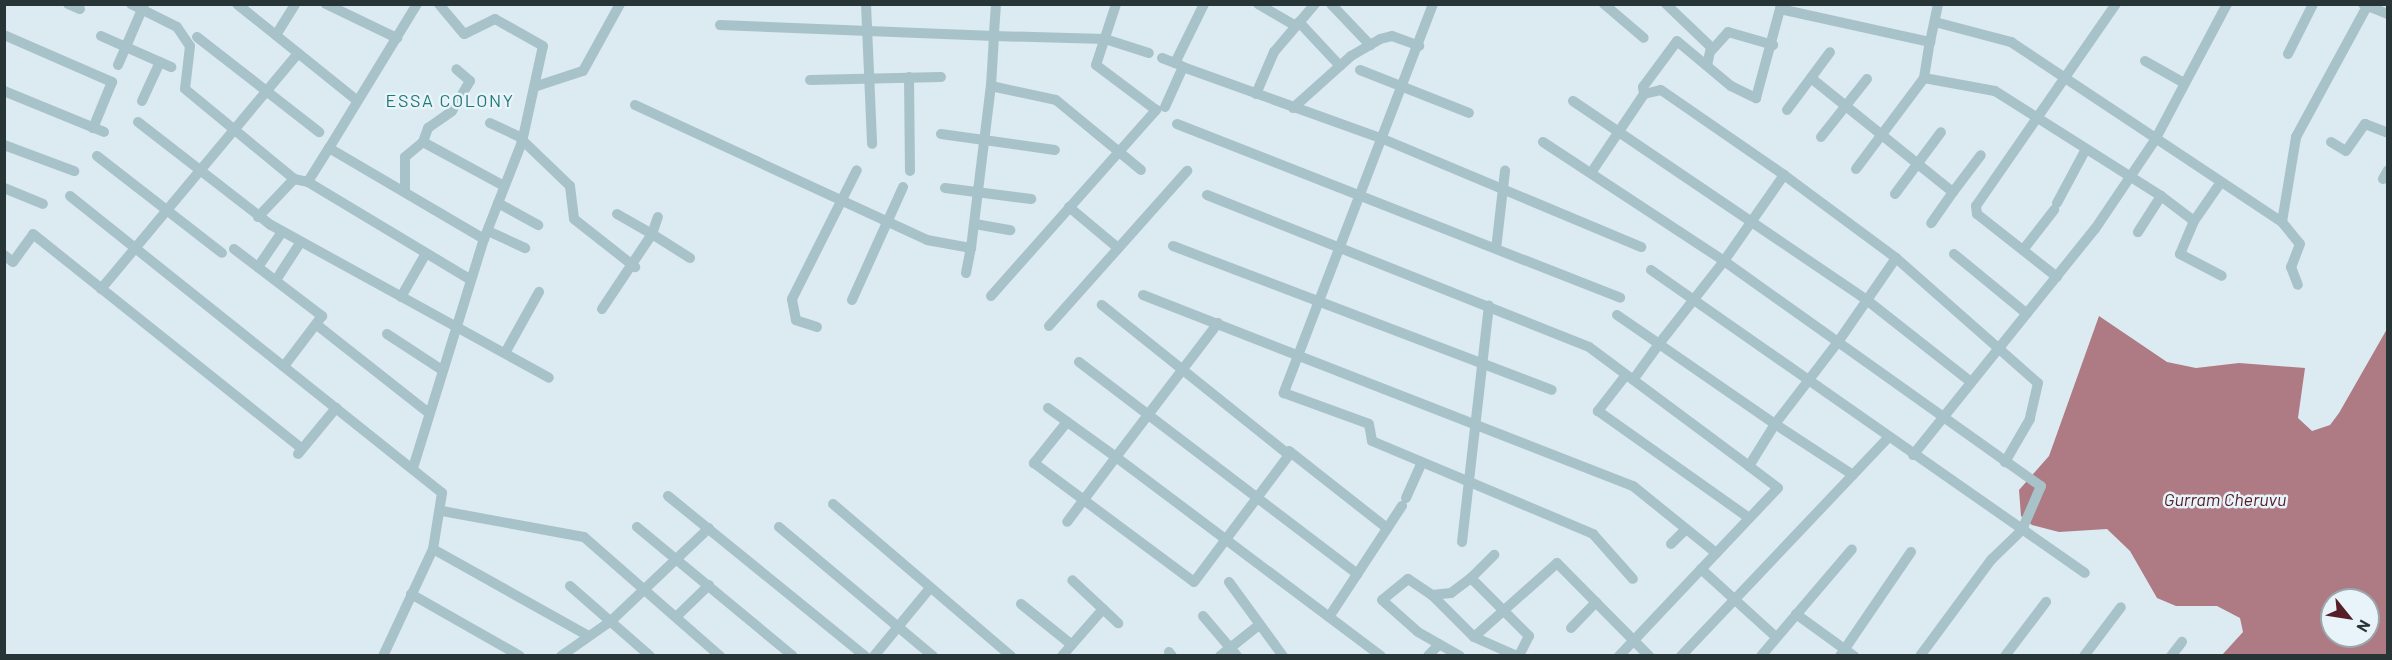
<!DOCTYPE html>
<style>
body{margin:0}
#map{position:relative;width:2392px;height:660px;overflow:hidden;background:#dbebf1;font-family:Barlow,sans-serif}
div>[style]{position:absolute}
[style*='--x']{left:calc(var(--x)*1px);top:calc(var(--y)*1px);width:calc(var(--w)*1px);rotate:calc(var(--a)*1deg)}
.water>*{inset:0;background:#ae7b85}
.minor>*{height:10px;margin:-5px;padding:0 5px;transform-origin:5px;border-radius:5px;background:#a8c2c9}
span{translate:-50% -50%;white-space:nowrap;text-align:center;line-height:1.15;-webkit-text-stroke:5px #e8f4f9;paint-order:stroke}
.neighbourhood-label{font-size:18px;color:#217878;letter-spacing:1.5px}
.water-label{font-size:18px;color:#561e28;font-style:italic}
.frame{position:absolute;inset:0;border:6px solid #283536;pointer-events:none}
.north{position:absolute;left:2320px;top:588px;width:60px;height:60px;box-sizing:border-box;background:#e8f4f9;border:2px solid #9ba8ab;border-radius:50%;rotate:120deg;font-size:16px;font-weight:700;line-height:24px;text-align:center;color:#283536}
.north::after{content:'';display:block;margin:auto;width:21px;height:27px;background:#561e28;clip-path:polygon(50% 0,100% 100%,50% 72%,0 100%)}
</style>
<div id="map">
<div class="water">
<div style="clip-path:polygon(evenodd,2099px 316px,2167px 362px,2196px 368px,2239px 363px,2305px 368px,2298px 418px,2312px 431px,2330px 425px,2339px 413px,2387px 329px,2387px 655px,2222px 655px,2243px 632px,2240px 618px,2217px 606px,2176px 606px,2157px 598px,2130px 551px,2107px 529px,2059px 532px,2032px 525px,2021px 516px,2019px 490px,2049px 456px,2099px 316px,2332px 600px,2368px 600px,2368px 636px,2332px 636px,2332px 600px)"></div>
</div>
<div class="minor">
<div style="--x:68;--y:4;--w:13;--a:23"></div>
<div style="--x:131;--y:4;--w:51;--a:26.6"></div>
<div style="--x:177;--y:27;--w:23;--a:56"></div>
<div style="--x:190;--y:46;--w:43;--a:96.6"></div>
<div style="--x:185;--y:89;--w:141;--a:39.5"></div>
<div style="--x:294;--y:179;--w:14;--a:12"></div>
<div style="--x:237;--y:4;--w:151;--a:38.8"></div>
<div style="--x:326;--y:4;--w:79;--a:25.6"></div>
<div style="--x:417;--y:4;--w:169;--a:121.4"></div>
<div style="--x:329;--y:148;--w:180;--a:30.4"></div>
<div style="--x:866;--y:4;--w:140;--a:87.5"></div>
<div style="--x:996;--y:4;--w:32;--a:94"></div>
<div style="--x:994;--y:36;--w:111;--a:1.5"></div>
<div style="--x:1105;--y:39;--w:46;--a:17.7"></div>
<div style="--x:1258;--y:4;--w:44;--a:30.1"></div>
<div style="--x:1331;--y:4;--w:57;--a:46.4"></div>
<div style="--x:1433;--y:4;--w:417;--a:111"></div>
<div style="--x:1284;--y:393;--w:90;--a:20"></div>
<div style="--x:1369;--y:424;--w:17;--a:80"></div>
<div style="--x:1372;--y:441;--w:240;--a:22.8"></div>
<div style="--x:1593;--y:534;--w:60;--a:48.4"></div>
<div style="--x:1604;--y:4;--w:52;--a:40.4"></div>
<div style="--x:1666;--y:4;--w:62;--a:43.7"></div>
<div style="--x:1711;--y:47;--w:19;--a:102"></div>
<div style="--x:1781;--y:4;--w:5;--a:101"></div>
<div style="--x:1780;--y:9;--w:154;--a:12.4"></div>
<div style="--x:1930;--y:42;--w:39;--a:-78"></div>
<div style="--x:2363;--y:4;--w:27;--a:22"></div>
<div style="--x:1299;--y:22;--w:60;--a:47"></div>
<div style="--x:1935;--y:22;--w:79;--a:14.7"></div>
<div style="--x:2011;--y:42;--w:325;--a:33.6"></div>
<div style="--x:2282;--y:222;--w:28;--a:51"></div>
<div style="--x:2300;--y:244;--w:25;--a:111"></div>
<div style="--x:2291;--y:267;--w:19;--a:69"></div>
<div style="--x:720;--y:25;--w:274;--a:2.3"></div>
<div style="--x:994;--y:36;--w:50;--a:93.4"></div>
<div style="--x:991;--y:86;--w:66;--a:12.2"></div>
<div style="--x:1056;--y:100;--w:110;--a:39.5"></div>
<div style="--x:4;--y:35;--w:118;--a:23.5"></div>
<div style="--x:112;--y:82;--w:50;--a:112.4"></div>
<div style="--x:276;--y:35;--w:36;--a:-58"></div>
<div style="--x:101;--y:36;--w:77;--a:23.9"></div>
<div style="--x:197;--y:37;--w:155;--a:37.9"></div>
<div style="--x:1712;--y:50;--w:24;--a:-48"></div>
<div style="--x:1728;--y:32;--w:47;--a:16.1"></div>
<div style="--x:2288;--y:54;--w:56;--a:-63.4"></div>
<div style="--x:1162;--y:58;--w:19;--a:21"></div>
<div style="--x:2145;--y:61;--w:45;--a:29.4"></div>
<div style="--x:1175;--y:63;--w:66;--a:-63.8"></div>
<div style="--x:118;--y:65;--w:65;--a:-66.6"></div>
<div style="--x:1360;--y:70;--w:117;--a:21.5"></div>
<div style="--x:909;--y:77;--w:94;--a:89.4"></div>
<div style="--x:1811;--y:78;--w:182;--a:38.8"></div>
<div style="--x:1953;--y:192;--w:38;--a:125"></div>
<div style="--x:1924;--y:78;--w:72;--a:10.4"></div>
<div style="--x:1995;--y:91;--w:196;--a:32.3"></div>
<div style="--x:2161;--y:196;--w:43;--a:122.6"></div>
<div style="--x:810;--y:80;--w:131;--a:-1.3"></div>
<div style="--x:537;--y:86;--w:48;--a:-18.1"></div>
<div style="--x:583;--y:71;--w:77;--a:-61.1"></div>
<div style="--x:4;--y:91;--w:108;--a:22.3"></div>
<div style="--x:1256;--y:94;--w:46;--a:-66.8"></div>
<div style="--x:1274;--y:52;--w:63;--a:-49.5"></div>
<div style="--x:1644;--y:94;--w:7;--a:-98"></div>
<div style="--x:1643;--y:87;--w:57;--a:-53.5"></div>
<div style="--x:1677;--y:41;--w:70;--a:39.8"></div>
<div style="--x:1731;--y:86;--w:28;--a:26"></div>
<div style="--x:1756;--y:98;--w:92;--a:-74.9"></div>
<div style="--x:142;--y:101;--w:43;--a:-65.2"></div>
<div style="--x:1573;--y:101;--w:356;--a:34.1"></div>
<div style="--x:1868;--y:301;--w:131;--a:38.2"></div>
<div style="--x:635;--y:105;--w:322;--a:24.8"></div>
<div style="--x:927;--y:240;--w:45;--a:10.3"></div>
<div style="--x:971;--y:248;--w:163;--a:-83"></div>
<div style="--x:1165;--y:107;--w:44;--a:-65.8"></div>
<div style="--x:1183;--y:67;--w:213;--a:19.8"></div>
<div style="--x:1383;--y:139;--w:280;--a:22.7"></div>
<div style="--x:1293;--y:108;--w:78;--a:-41.9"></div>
<div style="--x:1351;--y:56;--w:34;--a:-30"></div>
<div style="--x:1380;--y:39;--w:12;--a:-14"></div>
<div style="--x:1392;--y:36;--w:29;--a:20"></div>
<div style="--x:1787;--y:110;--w:72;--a:-53.4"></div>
<div style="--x:138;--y:122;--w:168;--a:37.8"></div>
<div style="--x:271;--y:225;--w:317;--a:28.8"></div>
<div style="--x:490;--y:123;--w:31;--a:25"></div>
<div style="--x:518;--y:136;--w:72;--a:43.9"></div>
<div style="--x:570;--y:186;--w:33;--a:83"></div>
<div style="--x:574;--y:219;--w:78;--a:38.2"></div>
<div style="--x:1177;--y:124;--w:476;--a:21.4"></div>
<div style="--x:941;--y:134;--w:115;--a:8"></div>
<div style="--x:1821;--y:137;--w:74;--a:-51.6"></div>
<div style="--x:423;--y:142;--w:15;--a:-70"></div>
<div style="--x:428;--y:128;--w:29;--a:-35"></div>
<div style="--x:452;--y:111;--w:35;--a:-59"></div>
<div style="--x:470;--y:81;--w:18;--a:-139"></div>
<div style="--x:1543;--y:142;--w:217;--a:33.3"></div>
<div style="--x:1724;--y:261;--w:105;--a:128.1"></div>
<div style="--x:1659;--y:344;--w:141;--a:34.6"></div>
<div style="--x:1775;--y:424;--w:103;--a:-52.5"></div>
<div style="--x:1838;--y:342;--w:249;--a:35.4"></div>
<div style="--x:2041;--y:486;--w:48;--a:113.4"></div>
<div style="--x:2022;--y:530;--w:43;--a:135.9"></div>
<div style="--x:1991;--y:560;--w:119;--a:126.5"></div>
<div style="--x:2331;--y:142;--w:17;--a:31"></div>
<div style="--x:2346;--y:151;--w:33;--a:-55"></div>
<div style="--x:2365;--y:124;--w:25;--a:21"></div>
<div style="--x:4;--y:145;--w:75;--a:20.4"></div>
<div style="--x:329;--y:148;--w:40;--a:122"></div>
<div style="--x:308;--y:182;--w:190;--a:31"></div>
<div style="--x:97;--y:156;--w:158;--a:37.8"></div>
<div style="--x:1856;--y:169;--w:114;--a:-53.2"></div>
<div style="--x:1924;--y:78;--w:36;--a:-81"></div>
<div style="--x:1591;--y:173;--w:95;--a:-56.1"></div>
<div style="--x:1644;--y:94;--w:17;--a:-13"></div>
<div style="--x:1661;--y:90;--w:150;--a:34.6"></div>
<div style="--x:1784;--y:175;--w:139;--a:36.5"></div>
<div style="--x:1896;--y:258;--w:102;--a:124.6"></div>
<div style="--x:1838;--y:342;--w:140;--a:-144.6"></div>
<div style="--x:1724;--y:261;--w:105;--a:-55.1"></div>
<div style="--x:2383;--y:179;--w:10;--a:-61"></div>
<div style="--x:4;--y:188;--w:42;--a:22.3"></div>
<div style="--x:945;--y:188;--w:87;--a:7.3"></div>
<div style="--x:405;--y:192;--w:35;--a:-90"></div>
<div style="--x:405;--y:157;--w:23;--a:-40"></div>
<div style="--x:423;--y:142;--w:92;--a:28.5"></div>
<div style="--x:1953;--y:192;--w:46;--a:-52.9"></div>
<div style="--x:1895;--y:194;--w:77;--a:-53.4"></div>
<div style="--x:1207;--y:195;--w:411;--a:21.7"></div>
<div style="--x:1589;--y:347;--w:199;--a:36.6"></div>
<div style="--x:70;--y:196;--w:476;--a:38.6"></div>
<div style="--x:442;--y:493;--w:57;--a:99.1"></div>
<div style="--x:433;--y:549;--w:118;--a:115"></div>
<div style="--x:2161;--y:196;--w:41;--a:37.1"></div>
<div style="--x:2194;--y:221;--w:36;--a:113"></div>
<div style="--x:2180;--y:254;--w:47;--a:27.6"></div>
<div style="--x:498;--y:203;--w:46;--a:28.8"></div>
<div style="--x:2057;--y:203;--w:61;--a:-61.8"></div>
<div style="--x:1069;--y:207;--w:64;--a:39.9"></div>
<div style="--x:617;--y:214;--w:40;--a:29.7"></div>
<div style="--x:652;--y:234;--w:18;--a:-71"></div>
<div style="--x:258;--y:217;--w:52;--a:-46.5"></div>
<div style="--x:2194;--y:221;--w:47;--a:-55.3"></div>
<div style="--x:2282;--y:222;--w:86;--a:-80.6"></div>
<div style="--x:2296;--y:137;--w:149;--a:-61.5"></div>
<div style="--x:975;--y:224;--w:36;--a:10"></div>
<div style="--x:488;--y:231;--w:41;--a:24.7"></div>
<div style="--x:1173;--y:246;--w:405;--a:20.8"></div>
<div style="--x:234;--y:249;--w:111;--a:37.3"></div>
<div style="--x:322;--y:316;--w:63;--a:127.2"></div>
<div style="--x:1496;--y:249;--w:79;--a:-83.4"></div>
<div style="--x:2023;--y:250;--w:51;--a:-52.2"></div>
<div style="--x:1954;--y:254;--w:94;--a:39.4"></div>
<div style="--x:4;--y:255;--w:11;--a:38"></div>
<div style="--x:13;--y:262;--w:34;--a:-54"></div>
<div style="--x:33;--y:234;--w:344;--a:38.6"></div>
<div style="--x:1896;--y:258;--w:189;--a:41.4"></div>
<div style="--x:2038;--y:383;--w:37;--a:103"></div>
<div style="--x:2030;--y:419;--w:50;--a:120.2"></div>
<div style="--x:258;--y:267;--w:42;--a:-55.6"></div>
<div style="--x:1651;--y:270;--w:529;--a:34.92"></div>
<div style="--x:966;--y:273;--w:25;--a:-79"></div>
<div style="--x:2057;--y:277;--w:102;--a:-141.8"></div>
<div style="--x:1977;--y:214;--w:8;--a:-97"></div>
<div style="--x:1976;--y:206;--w:246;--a:-55.3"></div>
<div style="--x:276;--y:280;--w:44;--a:-57"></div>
<div style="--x:101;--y:289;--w:307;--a:-50.1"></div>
<div style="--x:1143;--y:295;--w:526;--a:21.3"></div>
<div style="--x:1633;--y:486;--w:107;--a:38.9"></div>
<div style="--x:991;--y:296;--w:249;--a:-48.4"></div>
<div style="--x:1156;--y:110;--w:75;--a:-143.1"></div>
<div style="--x:1096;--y:65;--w:64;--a:-71.8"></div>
<div style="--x:401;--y:297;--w:48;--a:-60.3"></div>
<div style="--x:852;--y:300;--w:124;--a:-65.7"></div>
<div style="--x:602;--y:309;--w:90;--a:-56.3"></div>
<div style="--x:652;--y:234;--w:45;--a:32.3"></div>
<div style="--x:1617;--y:315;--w:51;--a:34.6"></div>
<div style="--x:1659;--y:344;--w:44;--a:125.8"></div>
<div style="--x:1218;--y:323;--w:168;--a:127.3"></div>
<div style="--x:1116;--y:457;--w:331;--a:36.9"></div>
<div style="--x:317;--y:325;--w:142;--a:38.2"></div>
<div style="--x:1049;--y:326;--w:208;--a:-48.3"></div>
<div style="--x:817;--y:327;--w:22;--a:-162"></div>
<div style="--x:796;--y:320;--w:21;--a:-101"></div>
<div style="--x:792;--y:299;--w:144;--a:-63.3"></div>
<div style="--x:387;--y:334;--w:66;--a:33.2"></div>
<div style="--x:505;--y:353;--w:70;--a:-60.9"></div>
<div style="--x:1079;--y:362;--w:350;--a:37.3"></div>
<div style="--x:1626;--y:375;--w:46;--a:127.9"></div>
<div style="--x:1598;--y:411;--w:185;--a:35.3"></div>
<div style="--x:1048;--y:408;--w:84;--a:35.8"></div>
<div style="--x:1116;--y:457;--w:81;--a:127"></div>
<div style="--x:1067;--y:422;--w:53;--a:128.8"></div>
<div style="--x:1034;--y:463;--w:199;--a:36.6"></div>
<div style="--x:1194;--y:582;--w:159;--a:-53.2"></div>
<div style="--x:1289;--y:455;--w:240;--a:-141.3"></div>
<div style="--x:1289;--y:451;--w:125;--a:38.2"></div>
<div style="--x:298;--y:454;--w:60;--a:-50.4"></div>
<div style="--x:1913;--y:455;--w:290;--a:-51.2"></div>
<div style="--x:2095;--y:229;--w:107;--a:-56"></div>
<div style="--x:2155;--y:140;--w:154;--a:-62.1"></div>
<div style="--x:413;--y:468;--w:240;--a:-72.8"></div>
<div style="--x:484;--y:239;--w:104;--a:-68.6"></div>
<div style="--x:522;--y:142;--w:98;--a:-77.7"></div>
<div style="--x:543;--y:46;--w:55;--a:-150.6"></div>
<div style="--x:495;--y:19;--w:34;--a:154"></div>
<div style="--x:464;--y:34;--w:39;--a:-130"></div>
<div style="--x:668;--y:496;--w:254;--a:39.1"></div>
<div style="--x:1406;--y:498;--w:39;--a:-66"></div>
<div style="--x:833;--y:504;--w:234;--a:40.5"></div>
<div style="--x:442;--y:511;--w:144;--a:10.4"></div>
<div style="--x:584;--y:537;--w:181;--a:41.2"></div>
<div style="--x:637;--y:527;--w:202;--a:39.6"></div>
<div style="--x:779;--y:527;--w:201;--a:40"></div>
<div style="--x:1462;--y:542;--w:238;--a:-83.5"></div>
<div style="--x:1671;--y:544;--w:21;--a:-45"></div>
<div style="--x:433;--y:549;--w:176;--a:29.2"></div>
<div style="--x:1701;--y:569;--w:101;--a:42.2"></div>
<div style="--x:1471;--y:578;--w:33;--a:-45"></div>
<div style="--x:1229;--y:582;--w:92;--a:53.9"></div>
<div style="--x:570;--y:586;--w:106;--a:41.2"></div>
<div style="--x:411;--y:594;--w:125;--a:29.6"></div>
<div style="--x:1432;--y:595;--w:29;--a:-146"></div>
<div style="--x:1408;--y:579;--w:33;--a:141"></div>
<div style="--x:1382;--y:600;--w:48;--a:41.6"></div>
<div style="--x:1418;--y:632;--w:48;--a:29.7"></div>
<div style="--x:1021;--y:604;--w:65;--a:38.8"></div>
<div style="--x:1103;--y:609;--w:21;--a:43"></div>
<div style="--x:1796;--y:614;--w:72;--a:35.9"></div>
<div style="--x:1203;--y:616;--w:52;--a:49.6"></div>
<div style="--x:676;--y:617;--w:46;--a:-44.1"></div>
<div style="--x:1329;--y:617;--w:133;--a:-56.7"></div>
<div style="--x:1571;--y:628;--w:36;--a:-46"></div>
<div style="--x:1474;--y:637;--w:111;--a:-41.7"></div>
<div style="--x:1557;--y:563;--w:131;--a:45.3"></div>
<div style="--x:1169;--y:652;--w:5;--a:53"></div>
<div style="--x:561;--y:656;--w:61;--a:-35"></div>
<div style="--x:611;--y:621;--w:135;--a:-43.5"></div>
<div style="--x:874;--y:656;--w:88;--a:-50.5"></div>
<div style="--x:1062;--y:656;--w:62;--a:-48.9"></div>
<div style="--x:1103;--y:609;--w:42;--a:-136.9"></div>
<div style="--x:1220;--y:656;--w:50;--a:-38.5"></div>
<div style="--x:1428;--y:656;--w:16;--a:-47"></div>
<div style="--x:1517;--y:656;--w:47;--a:-156.2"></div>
<div style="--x:1474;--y:637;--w:59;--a:-135"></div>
<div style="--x:1432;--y:595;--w:19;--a:-6"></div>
<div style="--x:1451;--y:593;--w:25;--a:-37"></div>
<div style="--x:1471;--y:578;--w:82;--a:45"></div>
<div style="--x:1529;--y:636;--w:22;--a:117"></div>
<div style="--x:1619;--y:656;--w:231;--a:-46.6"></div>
<div style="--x:1778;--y:488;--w:36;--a:-143"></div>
<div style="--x:1749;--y:466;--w:49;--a:-58.2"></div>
<div style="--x:1775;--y:424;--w:93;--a:33.2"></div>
<div style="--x:1681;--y:656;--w:301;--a:-46.5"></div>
<div style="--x:1761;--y:656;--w:140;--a:-49.6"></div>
<div style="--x:1840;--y:656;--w:126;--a:-55.7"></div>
<div style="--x:2005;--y:656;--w:68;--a:-52.8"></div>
<div style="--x:2084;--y:656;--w:61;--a:-52.9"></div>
<div style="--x:2171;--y:656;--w:18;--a:-52"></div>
</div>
<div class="neighbourhood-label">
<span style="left:450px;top:100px">ESSA COLONY</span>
</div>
<div class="water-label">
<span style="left:2225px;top:499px">Gurram Cheruvu</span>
</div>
<div class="frame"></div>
<div class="north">N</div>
</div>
